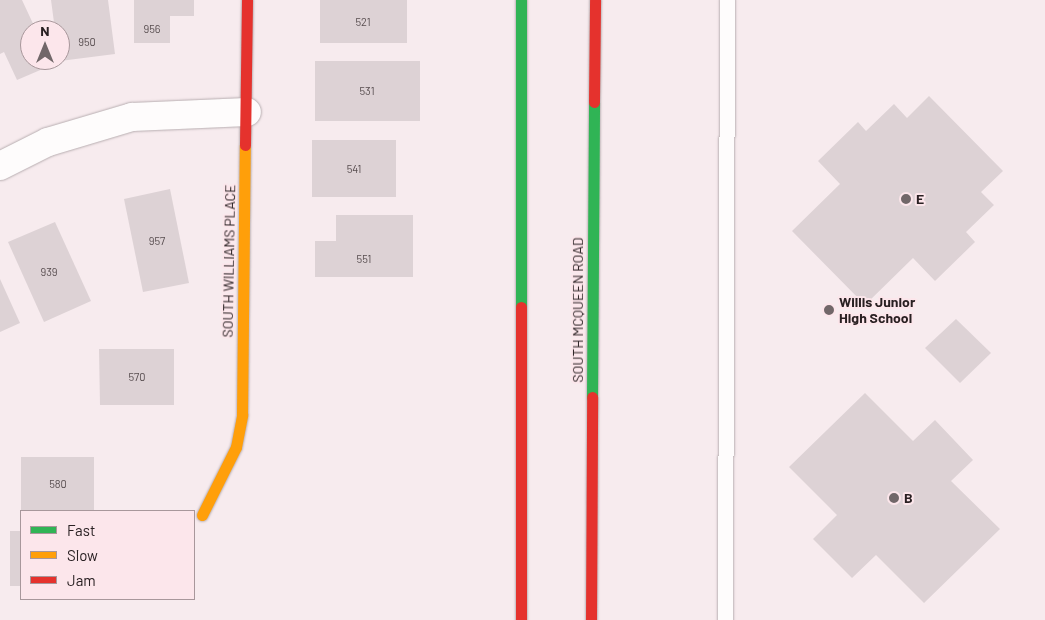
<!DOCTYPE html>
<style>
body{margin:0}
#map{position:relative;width:1045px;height:620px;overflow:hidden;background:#f7ebee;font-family:Barlow,sans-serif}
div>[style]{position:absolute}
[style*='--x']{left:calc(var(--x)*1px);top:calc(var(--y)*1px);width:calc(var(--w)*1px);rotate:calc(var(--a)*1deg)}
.building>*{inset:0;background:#ddd2d5}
.roads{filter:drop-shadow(0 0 1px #b8aeb1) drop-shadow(0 0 1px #b8aeb1)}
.lane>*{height:15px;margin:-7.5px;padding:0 7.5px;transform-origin:7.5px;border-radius:7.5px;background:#fefcfc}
.street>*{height:28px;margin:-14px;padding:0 14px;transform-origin:14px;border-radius:14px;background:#fefcfc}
.fast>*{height:11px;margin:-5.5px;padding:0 5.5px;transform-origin:5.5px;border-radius:5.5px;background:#30b455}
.slow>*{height:11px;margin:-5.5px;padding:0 5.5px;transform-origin:5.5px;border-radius:5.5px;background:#ff9f0a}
.jam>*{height:11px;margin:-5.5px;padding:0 5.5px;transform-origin:5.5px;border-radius:5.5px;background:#e5322d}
.dots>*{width:14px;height:14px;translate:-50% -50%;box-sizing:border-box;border:2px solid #fce6eb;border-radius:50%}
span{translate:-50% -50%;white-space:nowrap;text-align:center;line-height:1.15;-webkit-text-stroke:4px #fce6eb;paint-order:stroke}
.number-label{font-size:11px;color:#584e50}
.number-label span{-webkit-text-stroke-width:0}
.poi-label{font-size:14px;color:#292022;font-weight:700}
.left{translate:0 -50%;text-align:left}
.street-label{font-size:14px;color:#292022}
.legend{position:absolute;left:20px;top:510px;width:175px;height:90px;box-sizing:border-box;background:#fce6eb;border:1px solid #a8979b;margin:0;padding:6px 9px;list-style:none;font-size:15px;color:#292022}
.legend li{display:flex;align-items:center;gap:10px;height:25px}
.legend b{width:25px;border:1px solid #a8979b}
.north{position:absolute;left:20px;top:20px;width:50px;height:50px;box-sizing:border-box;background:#fce6eb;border:1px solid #a8979b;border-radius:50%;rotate:0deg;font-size:14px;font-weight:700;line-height:20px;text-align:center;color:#292022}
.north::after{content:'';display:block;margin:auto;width:18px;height:22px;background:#716769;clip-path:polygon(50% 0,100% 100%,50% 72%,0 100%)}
</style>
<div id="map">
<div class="building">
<div style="clip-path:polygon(0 0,22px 0,36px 30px,30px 30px,30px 60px,50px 60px,52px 65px,17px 80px,4px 52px,0 54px)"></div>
<div style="clip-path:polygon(51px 0,108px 0,115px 54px,60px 61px,60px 30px,55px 30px)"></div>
<div style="clip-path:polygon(134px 0,194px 0,194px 16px,170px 16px,170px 43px,134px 43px)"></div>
<div style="clip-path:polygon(320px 0,407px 0,407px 43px,320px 43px)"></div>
<div style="clip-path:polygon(315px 61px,420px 61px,420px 121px,315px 121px)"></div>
<div style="clip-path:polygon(929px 96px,1003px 171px,981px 192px,994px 205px,966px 232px,975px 242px,935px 281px,913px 258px,865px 305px,792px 231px,840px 184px,818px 161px,858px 122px,866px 131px,894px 104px,907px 118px)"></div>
<div style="clip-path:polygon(312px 140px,396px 140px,396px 197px,312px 197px)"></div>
<div style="clip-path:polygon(170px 189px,189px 283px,143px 292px,124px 199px)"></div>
<div style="clip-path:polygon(336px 215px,413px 215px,413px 277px,315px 277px,315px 241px,336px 241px)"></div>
<div style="clip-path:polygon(55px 222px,91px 301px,44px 322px,8px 242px)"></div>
<div style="clip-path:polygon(0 279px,20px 323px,0 332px)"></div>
<div style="clip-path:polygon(956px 319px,991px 353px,960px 383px,925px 348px)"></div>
<div style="clip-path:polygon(99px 349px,174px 349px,174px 405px,100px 405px)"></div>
<div style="clip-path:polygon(865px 393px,913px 441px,935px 420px,973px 460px,951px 481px,1000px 529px,924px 603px,876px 555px,852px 578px,813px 539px,837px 515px,789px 467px)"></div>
<div style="clip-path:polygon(21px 457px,94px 457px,94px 511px,21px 511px)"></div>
<div style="clip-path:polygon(10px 531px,21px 531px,21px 586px,10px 586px)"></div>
</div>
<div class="roads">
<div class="lane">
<div style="--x:725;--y:620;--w:620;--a:-89.82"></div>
</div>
<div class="street">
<div style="--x:0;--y:166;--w:54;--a:-26.6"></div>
<div style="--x:48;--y:142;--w:88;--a:-16.6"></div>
<div style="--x:132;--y:117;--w:115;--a:-2.5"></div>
</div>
<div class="fast">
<div style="--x:521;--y:0;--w:307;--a:90"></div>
<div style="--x:592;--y:397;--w:295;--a:-89.6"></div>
</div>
<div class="slow">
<div style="--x:202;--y:515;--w:76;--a:-63.4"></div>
<div style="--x:236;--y:447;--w:33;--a:-79"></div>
<div style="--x:242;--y:415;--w:270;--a:-89.4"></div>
</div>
<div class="jam">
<div style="--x:594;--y:102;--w:102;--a:-89.4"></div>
<div style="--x:245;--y:145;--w:145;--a:-89.2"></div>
<div style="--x:521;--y:307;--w:313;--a:90"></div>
<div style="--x:591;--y:620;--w:223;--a:-89.7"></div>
</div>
</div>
<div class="dots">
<div style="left:906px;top:199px;background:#716769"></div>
<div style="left:829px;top:310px;background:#716769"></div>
<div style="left:894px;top:498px;background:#716769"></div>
</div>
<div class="number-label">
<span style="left:363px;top:22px">521</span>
<span style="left:152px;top:29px">956</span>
<span style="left:87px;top:42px">950</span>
<span style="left:367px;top:91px">531</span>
<span style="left:354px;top:169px">541</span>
<span style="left:157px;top:241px">957</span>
<span style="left:364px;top:259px">551</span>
<span style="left:49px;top:272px">939</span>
<span style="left:137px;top:377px">570</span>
<span style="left:58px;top:484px">580</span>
</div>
<div class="poi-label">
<span class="left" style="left:916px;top:199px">E</span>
<span class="left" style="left:839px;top:310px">Willis Junior<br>High School</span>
<span class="left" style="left:904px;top:498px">B</span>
</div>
<div class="street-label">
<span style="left:229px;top:261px;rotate:-89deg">SOUTH WILLIAMS PLACE</span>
<span style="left:578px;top:310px;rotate:-90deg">SOUTH MCQUEEN ROAD</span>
</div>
<ul class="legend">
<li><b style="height:6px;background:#30b455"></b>Fast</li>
<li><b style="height:6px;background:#ff9f0a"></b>Slow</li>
<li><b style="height:6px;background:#e5322d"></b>Jam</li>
</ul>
<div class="north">N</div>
</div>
